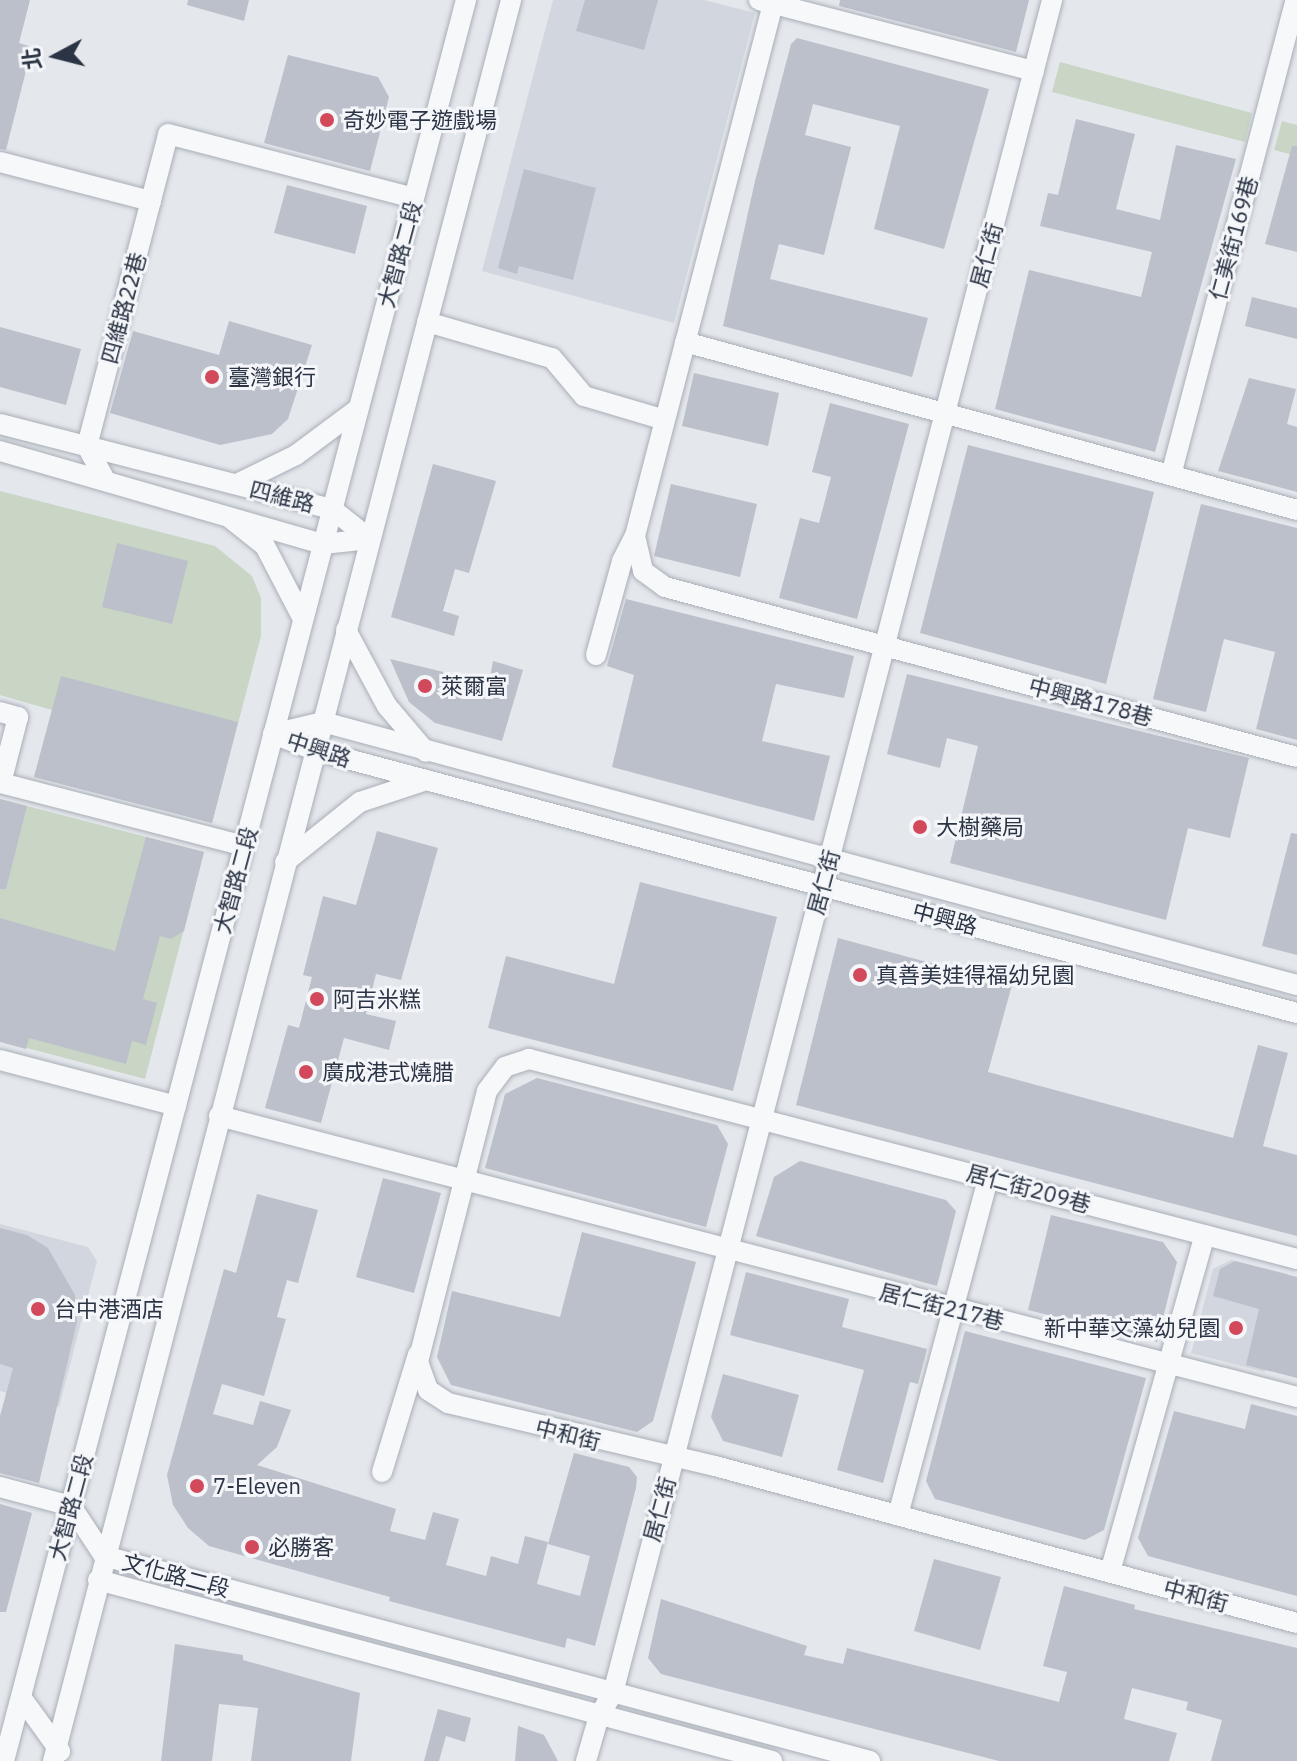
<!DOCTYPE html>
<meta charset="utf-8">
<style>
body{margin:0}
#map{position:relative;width:1297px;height:1761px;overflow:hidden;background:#e4e7ec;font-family:"IBM Plex Sans","Noto Sans TC",sans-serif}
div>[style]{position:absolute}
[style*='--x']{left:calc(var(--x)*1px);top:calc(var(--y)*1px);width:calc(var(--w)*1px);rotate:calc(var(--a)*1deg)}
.built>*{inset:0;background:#d2d6de}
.green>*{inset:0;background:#c9d6c5}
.building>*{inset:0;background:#bbc0ca}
.roads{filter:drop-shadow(0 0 2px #a9aeb7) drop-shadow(0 0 2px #a9aeb7)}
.minor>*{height:20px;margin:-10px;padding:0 10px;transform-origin:10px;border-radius:10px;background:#f7f8fa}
.dots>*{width:22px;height:22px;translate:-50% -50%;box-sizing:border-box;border:4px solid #f4f6f9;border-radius:50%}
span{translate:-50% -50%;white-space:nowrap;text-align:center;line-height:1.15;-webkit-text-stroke:6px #f4f6f9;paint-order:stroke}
.poi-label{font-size:22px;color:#2b3445}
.left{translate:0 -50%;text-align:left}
.right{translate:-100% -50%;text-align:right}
.street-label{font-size:22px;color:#2b3445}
.north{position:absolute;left:16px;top:16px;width:80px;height:80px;-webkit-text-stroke:6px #f4f6f9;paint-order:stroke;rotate:263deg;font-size:22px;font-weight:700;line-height:32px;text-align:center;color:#2b3445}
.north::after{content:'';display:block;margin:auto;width:28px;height:36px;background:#2b3445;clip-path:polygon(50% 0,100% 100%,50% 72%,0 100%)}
</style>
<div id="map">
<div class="built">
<div style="clip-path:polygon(553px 0,704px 0,755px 13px,674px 323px,482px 271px)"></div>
<div style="clip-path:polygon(0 1224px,88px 1247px,97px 1261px,59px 1407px,0 1391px)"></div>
<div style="clip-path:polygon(1231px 1260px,1288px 1274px,1265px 1372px,1191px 1353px,1213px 1269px)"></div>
</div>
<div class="green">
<div style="clip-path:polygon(1060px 62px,1252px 113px,1245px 142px,1052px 92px)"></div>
<div style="clip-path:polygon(1282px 121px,1297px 125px,1297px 156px,1274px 150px)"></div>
<div style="clip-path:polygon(0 491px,215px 546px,252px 576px,261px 598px,261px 636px,212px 823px,34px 777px,52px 710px,0 695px)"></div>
<div style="clip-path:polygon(0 799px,204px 852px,145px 1079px,0 1041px)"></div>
</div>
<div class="building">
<div style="clip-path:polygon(0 0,30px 0,19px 43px,32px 47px,6px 150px,0 149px)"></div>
<div style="clip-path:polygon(188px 0,249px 0,244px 21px,187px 5px)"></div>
<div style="clip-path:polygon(585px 0,658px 0,644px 50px,576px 31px)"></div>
<div style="clip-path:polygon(840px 0,1029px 0,1016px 52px,839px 6px)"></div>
<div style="clip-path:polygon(797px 38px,989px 89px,944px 249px,874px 229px,900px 126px,813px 104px,805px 135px,851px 147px,824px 255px,779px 244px,770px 279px,928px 318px,912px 377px,723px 326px,755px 181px,791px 44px)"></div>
<div style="clip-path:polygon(288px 55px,378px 77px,389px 97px,370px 171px,264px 143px)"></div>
<div style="clip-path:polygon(1076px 119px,1135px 134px,1116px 209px,1160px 220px,1176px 145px,1236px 159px,1155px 452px,995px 409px,1029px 270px,1141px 297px,1152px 252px,1040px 226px,1048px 193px,1058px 195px)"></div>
<div style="clip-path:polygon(1292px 146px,1297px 146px,1297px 252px,1265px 244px)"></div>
<div style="clip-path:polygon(524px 169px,596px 188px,573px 280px,519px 266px,517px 274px,498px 268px)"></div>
<div style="clip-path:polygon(287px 185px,367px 206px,355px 254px,274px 233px)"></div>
<div style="clip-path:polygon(1252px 297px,1297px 308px,1297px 339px,1245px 326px)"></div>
<div style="clip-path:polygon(229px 321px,312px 345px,288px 419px,272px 434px,220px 445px,110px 413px,133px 331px,219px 355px)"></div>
<div style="clip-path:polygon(0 327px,81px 349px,66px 405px,0 387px)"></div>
<div style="clip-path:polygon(694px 373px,779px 393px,768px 446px,682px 426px)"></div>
<div style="clip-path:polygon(1249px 378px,1296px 389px,1287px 424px,1297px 427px,1297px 492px,1218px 471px)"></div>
<div style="clip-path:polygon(830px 403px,909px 424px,857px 619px,779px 598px,800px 518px,819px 523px,831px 477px,812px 472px)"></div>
<div style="clip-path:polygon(968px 445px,1154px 492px,1106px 684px,920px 633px)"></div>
<div style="clip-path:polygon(433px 464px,496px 481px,469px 573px,455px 569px,443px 611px,459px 616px,454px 636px,391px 617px)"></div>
<div style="clip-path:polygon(671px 484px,757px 504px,740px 577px,654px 556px)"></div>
<div style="clip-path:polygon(1201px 504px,1297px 528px,1297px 740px,1256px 729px,1275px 652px,1224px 639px,1206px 712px,1153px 699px)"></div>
<div style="clip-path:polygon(117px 543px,188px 561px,172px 624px,102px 607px)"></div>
<div style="clip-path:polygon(626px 599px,854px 656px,844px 698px,776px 684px,762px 741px,830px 756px,814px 821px,612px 767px,634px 675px,607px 666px)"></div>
<div style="clip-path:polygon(390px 659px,489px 683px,493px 661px,523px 670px,502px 741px,435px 723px,409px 702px)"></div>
<div style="clip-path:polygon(907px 674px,1249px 758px,1230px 838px,1188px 828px,1166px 920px,950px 863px,978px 746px,947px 738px,940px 768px,887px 754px)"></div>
<div style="clip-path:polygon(61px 676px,238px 722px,212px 823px,34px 777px)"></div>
<div style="clip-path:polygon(0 799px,27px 806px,6px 889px,0 889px)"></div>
<div style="clip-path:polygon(377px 831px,438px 848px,401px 980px,376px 974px,366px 1014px,396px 1021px,389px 1050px,344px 1038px,321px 1123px,265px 1108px,288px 1025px,299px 1028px,312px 977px,303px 975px,323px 896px,356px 905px)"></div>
<div style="clip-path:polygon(1291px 833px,1297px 834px,1297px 955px,1262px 946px)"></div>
<div style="clip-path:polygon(146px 837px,204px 852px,184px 931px,171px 939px,160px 936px,143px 999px,157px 1003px,146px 1045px,132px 1041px,126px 1064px,29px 1038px,26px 1049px,0 1042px,0 918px,115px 951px)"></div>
<div style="clip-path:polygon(640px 882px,777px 917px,733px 1091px,488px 1028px,506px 956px,614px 984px)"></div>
<div style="clip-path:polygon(838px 938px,1012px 985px,988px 1072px,1233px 1138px,1258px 1045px,1288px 1053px,1263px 1146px,1297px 1155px,1297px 1236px,796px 1105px)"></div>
<div style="clip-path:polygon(537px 1078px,717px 1125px,728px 1144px,706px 1227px,485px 1168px,505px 1094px)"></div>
<div style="clip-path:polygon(800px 1161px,946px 1200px,956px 1211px,937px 1286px,756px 1236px,774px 1177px)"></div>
<div style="clip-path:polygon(383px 1178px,441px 1193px,414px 1293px,356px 1277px)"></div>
<div style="clip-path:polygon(257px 1194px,318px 1210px,298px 1283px,287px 1280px,277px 1317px,286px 1319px,264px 1396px,222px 1384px,213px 1414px,253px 1425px,260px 1401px,291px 1410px,277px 1447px,257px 1465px,396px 1509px,390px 1531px,425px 1540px,433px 1512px,459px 1519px,446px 1565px,486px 1576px,491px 1556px,518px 1564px,525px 1536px,548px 1542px,537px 1584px,580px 1596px,590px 1556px,548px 1544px,574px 1453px,629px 1467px,637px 1477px,636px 1488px,595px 1646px,567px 1638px,565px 1648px,389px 1601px,390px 1597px,209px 1546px,188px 1528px,173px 1505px,167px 1475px,224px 1269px,236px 1273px)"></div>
<div style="clip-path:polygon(1051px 1215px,1163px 1242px,1177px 1262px,1157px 1342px,1028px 1310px)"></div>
<div style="clip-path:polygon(0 1228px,27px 1235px,48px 1248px,75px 1295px,77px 1322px,39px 1483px,0 1473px,0 1416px,13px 1368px,0 1364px)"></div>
<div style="clip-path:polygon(582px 1232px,696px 1262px,653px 1421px,637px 1432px,451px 1385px,437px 1357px,452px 1291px,560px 1317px)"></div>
<div style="clip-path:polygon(1235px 1261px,1297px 1277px,1297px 1378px,1246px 1365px,1259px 1309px,1213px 1296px,1220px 1269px)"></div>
<div style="clip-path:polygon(746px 1272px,849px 1299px,842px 1327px,927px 1349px,918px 1384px,910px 1382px,883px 1483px,837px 1470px,864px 1370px,730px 1335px)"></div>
<div style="clip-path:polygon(965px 1331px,1146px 1378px,1104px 1530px,1085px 1540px,935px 1499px,926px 1481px)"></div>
<div style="clip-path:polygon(723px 1374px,799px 1395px,782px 1457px,723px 1441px,711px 1417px)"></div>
<div style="clip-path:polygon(1251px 1404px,1297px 1416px,1297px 1596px,1148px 1556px,1138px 1538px,1174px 1411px,1245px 1429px)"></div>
<div style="clip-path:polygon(0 1504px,32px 1513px,6px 1612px,0 1612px)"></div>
<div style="clip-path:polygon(934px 1559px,1001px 1577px,980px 1650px,914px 1631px)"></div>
<div style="clip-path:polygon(1064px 1586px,1135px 1605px,1134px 1609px,1297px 1648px,1297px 1761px,1211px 1761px,1222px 1720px,1186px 1710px,1188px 1702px,1132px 1688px,1124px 1719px,1177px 1733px,1169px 1761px,999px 1761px,661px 1674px,648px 1658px,661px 1599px,807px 1646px,804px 1655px,843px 1664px,847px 1648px,1059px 1702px,1067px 1672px,1043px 1666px)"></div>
<div style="clip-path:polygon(175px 1644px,243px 1655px,243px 1660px,360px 1693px,351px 1761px,251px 1761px,258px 1708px,219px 1704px,212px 1761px,161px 1761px)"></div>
<div style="clip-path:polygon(438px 1709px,471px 1718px,465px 1742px,446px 1736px,439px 1761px,424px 1761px)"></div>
<div style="clip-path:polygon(518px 1726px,544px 1735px,558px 1761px,515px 1761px)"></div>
</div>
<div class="roads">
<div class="minor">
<div style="--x:759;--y:0;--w:284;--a:14.5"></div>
<div style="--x:774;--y:0;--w:554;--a:104.54"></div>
<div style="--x:635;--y:536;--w:36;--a:77"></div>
<div style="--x:643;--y:571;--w:27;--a:36"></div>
<div style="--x:665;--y:587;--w:654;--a:15.06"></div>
<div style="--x:0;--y:162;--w:156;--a:14.5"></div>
<div style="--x:427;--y:322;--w:130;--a:16.1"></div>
<div style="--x:552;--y:358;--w:50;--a:49.9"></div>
<div style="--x:584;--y:396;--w:84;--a:16.5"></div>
<div style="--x:685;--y:342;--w:635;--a:15.35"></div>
<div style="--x:0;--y:424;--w:343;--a:14.4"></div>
<div style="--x:332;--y:509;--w:48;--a:38.3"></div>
<div style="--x:0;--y:451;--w:336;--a:16.1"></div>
<div style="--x:323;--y:544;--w:47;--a:-6.1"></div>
<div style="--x:1171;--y:475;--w:491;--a:-75.3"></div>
<div style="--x:105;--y:480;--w:38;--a:-118"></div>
<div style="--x:87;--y:446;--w:322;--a:-75.4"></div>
<div style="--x:168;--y:134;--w:253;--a:14.6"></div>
<div style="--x:237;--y:484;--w:66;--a:-26.2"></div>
<div style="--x:296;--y:455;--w:77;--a:-36.6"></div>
<div style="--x:231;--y:519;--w:43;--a:38.5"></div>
<div style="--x:265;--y:546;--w:82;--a:62.5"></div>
<div style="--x:346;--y:630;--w:86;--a:61.7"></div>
<div style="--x:387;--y:706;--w:60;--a:49.7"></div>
<div style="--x:596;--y:655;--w:98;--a:-74.5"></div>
<div style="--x:622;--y:561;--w:27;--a:-63"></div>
<div style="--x:0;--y:712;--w:19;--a:16"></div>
<div style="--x:18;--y:717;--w:68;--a:104.4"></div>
<div style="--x:1;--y:783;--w:251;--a:14.5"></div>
<div style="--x:273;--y:734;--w:44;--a:21.3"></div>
<div style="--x:314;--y:750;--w:1018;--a:14.98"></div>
<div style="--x:273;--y:734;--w:51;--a:-13.5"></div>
<div style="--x:323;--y:722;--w:1009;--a:15.11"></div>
<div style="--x:285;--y:862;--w:96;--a:-38.7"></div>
<div style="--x:360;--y:802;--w:70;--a:-18.4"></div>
<div style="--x:0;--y:1060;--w:182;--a:14.6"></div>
<div style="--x:219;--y:1116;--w:1114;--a:14.61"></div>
<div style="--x:1297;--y:1259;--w:794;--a:-165.4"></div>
<div style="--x:529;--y:1059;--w:25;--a:162"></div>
<div style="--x:505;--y:1067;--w:30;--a:127"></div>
<div style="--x:487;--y:1091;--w:280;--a:104.3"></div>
<div style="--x:418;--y:1362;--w:30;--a:70"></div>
<div style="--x:428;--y:1390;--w:24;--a:33"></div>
<div style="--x:448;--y:1403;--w:274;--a:13.3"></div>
<div style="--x:715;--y:1466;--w:603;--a:15.1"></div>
<div style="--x:382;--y:1472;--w:123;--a:-73"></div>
<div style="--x:0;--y:1487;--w:73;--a:15"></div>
<div style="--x:71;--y:1506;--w:60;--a:56.6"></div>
<div style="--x:104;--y:1556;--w:793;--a:14.98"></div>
<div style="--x:898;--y:1515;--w:349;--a:-75"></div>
<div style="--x:1110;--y:1572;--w:350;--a:-74.3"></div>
<div style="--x:98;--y:1580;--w:698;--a:15.03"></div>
<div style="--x:21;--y:1697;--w:67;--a:54.2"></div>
<div style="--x:4;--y:1761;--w:1821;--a:-75.3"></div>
<div style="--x:53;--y:1761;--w:1820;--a:-75.42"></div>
<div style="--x:586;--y:1761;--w:47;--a:-73.9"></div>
<div style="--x:599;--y:1716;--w:27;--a:-59"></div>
<div style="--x:613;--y:1693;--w:1749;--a:-75.46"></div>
</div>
</div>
<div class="dots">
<div style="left:327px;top:120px;background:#d1495b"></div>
<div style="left:212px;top:377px;background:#d1495b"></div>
<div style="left:425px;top:686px;background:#d1495b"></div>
<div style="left:920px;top:827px;background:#d1495b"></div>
<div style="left:860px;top:975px;background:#d1495b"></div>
<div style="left:317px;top:999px;background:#d1495b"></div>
<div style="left:306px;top:1072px;background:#d1495b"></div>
<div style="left:38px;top:1309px;background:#d1495b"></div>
<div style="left:1236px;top:1328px;background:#d1495b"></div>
<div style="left:197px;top:1486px;background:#d1495b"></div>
<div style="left:252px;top:1547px;background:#d1495b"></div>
</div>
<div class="poi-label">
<span class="left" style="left:343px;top:120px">奇妙電子遊戲場</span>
<span class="left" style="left:228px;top:377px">臺灣銀行</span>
<span class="left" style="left:441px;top:686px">萊爾富</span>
<span class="left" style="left:936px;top:827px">大樹藥局</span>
<span class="left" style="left:876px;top:975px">真善美娃得福幼兒園</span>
<span class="left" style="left:333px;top:999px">阿吉米糕</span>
<span class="left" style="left:322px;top:1072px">廣成港式燒腊</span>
<span class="left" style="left:54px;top:1309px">台中港酒店</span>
<span class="right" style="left:1220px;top:1328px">新中華文藻幼兒園</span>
<span class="left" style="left:213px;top:1486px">7-Eleven</span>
<span class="left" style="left:268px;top:1547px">必勝客</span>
</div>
<div class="street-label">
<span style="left:1233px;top:238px;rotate:-75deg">仁美街169巷</span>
<span style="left:399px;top:254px;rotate:-75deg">大智路二段</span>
<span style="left:986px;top:255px;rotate:-75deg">居仁街</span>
<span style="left:123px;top:308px;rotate:-75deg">四維路22巷</span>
<span style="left:282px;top:496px;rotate:14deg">四維路</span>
<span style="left:1091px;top:701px;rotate:15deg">中興路178巷</span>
<span style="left:319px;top:749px;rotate:18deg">中興路</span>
<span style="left:235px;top:880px;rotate:-75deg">大智路二段</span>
<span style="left:823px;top:882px;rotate:-75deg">居仁街</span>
<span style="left:945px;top:918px;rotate:15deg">中興路</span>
<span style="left:1029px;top:1188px;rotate:15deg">居仁街209巷</span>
<span style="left:942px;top:1306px;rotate:14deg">居仁街217巷</span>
<span style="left:568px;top:1434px;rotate:14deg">中和街</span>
<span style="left:70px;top:1507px;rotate:-75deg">大智路二段</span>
<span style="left:659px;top:1509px;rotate:-75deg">居仁街</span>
<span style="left:176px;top:1575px;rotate:15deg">文化路二段</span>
<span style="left:1196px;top:1595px;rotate:15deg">中和街</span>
</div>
<div class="north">北</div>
</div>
